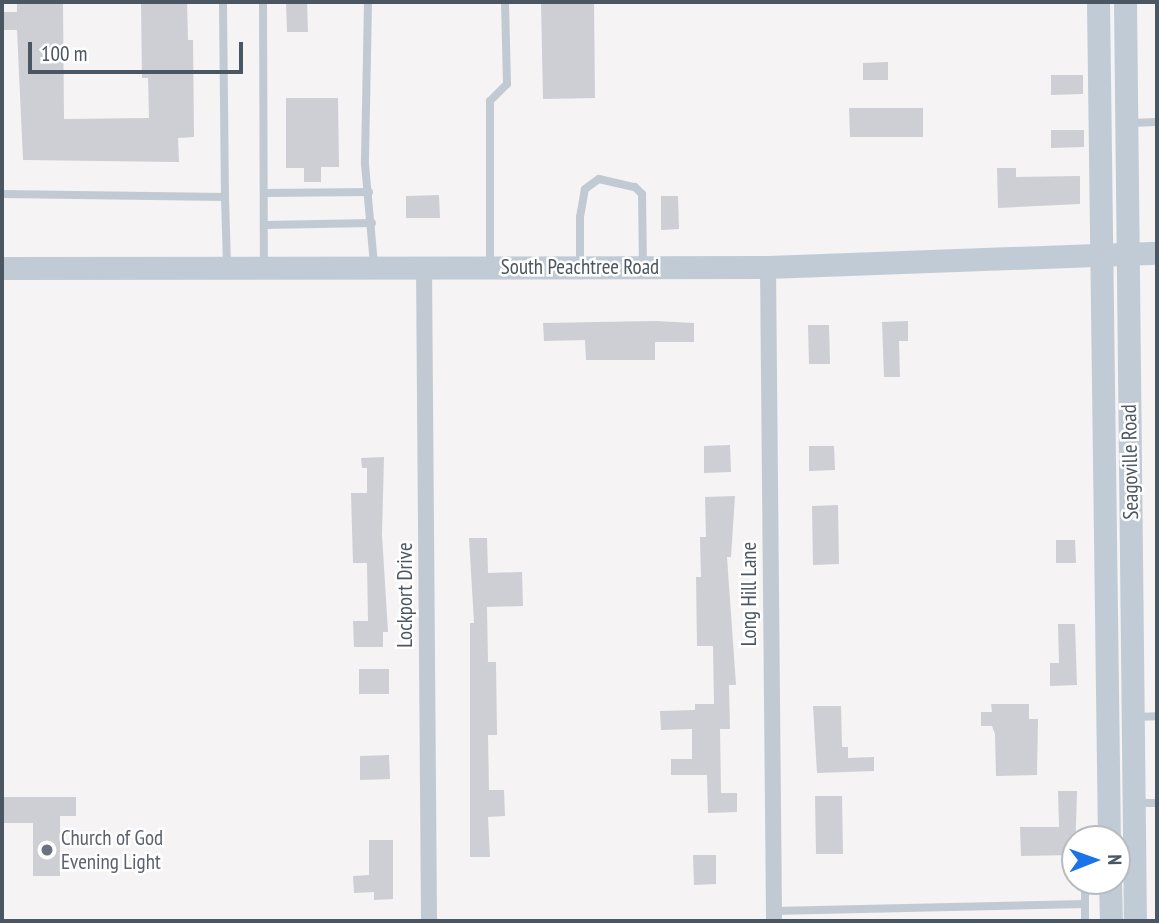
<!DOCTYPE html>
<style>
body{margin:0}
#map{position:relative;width:1159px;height:923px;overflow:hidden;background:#f5f3f3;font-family:"PT Sans Narrow",sans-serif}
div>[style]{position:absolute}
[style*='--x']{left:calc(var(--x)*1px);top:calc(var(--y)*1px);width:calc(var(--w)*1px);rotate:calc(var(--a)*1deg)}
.building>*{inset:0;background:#cdcfd5}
.lane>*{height:8px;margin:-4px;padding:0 4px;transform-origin:4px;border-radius:4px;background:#c1cad2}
.street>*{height:16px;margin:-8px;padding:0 8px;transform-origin:8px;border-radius:8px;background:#c1cad2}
.secondary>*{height:23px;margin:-11.5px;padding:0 11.5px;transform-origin:11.5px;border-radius:11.5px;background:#c1cbd6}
.dots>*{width:19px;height:19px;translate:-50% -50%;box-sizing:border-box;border:4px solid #fff;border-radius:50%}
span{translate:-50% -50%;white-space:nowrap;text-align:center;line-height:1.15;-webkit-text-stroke:5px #fff;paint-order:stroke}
.street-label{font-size:21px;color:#4a5661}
.worship-label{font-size:21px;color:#5b616d}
.left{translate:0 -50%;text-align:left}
.frame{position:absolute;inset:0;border:4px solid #4a5661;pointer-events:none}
.north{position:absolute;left:1061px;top:825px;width:70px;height:70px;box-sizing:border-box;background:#fff;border:2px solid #b7bbc0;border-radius:50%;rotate:89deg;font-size:19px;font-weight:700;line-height:28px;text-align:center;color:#4a5661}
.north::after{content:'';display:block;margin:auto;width:24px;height:32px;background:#1a73e8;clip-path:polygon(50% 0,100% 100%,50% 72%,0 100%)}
.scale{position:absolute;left:28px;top:42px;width:215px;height:32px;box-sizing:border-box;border:4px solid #4a5661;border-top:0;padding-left:9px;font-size:21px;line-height:24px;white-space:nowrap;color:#4a5661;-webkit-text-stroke:5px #fff;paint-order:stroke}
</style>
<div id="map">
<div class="building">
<div style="clip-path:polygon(17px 2px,63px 2px,64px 119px,149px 118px,148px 78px,142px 78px,141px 2px,187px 2px,188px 40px,193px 40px,194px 137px,178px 138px,179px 162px,23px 160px,17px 30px,2px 30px,2px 12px,17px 12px)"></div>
<div style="clip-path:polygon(286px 2px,307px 2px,308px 32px,287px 32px)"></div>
<div style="clip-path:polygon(541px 2px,594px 2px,595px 98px,543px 99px)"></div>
<div style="clip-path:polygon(888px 62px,888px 80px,863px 80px,863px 63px)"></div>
<div style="clip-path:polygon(1051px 75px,1083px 75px,1083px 94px,1051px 95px)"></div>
<div style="clip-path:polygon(286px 98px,338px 98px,339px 167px,321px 167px,321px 182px,304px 182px,304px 168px,286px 168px)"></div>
<div style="clip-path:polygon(849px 108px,923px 108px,923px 137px,850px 137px)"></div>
<div style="clip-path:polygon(1051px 130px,1084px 130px,1084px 147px,1051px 148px)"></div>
<div style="clip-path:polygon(997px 168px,1016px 168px,1016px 177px,1080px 176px,1080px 204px,998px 208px)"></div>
<div style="clip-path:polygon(439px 195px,440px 218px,406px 218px,406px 196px)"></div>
<div style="clip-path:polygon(661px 196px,678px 196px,679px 229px,661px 230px)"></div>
<div style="clip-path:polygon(655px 321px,694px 323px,694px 342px,655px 342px,655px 360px,586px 360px,585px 340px,544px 341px,543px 323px)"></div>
<div style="clip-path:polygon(908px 321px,908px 341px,899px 341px,900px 377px,884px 377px,882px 322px)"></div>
<div style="clip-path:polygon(808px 325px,829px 325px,830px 364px,809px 364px)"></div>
<div style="clip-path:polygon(730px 445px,731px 472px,704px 473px,704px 446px)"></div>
<div style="clip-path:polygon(809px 446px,834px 446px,835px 470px,809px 471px)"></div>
<div style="clip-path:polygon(384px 457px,382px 535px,388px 632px,383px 632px,383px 647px,354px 647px,353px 621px,368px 621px,367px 563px,353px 563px,351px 493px,367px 493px,367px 468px,362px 468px,361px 458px)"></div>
<div style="clip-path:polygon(735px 496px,731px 557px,727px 557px,736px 685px,729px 685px,730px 729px,720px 729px,721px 793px,737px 793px,737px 812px,708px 813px,707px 775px,671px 775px,671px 759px,692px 759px,692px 729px,661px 730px,660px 711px,695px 710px,695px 704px,714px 704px,713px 646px,697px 646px,696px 577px,701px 577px,700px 537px,706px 537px,705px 497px)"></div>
<div style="clip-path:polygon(838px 505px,839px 564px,813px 565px,812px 506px)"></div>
<div style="clip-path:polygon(469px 538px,487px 538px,488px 573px,522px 572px,523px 606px,487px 607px,488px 662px,496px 662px,497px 735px,488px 735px,489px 790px,504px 790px,505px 816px,488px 817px,490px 857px,470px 857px,470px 623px,474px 623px)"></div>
<div style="clip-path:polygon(1056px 540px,1075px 540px,1076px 563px,1056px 563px)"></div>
<div style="clip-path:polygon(1058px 624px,1075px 624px,1077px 685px,1050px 686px,1050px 663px,1059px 663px)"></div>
<div style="clip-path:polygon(359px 669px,389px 669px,389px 694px,359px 694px)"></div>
<div style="clip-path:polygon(991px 704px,1029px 704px,1029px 719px,1038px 719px,1037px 775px,996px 776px,995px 734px,992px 726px,981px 726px,981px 712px,992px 712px)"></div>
<div style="clip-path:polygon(813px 706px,841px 706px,842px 747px,848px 747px,848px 758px,874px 757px,874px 771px,817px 773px)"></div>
<div style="clip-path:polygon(389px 755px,390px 779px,360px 780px,360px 756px)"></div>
<div style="clip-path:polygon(1058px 791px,1077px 791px,1075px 855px,1021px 856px,1020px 827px,1059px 827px)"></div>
<div style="clip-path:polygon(815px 796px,842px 796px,843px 854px,816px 854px)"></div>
<div style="clip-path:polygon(2px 797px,76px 797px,76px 816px,60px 816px,60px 876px,33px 876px,33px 823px,2px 823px)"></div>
<div style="clip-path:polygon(369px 840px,393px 840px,393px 899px,374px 900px,374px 892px,354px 893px,353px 876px,369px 875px)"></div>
<div style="clip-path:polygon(693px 855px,716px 855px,716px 884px,694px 885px)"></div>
</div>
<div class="lane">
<div style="--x:263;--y:2;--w:263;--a:89.8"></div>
<div style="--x:368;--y:2;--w:162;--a:91.1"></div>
<div style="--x:365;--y:164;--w:101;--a:84.9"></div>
<div style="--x:1130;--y:123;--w:27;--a:-2"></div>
<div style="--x:264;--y:193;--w:105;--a:-0.5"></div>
<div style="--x:2;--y:194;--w:223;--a:0.8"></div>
<div style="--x:225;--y:197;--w:195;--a:-90.6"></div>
<div style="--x:225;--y:197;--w:67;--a:88.3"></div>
<div style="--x:264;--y:225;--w:108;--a:-1.1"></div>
<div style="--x:580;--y:264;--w:47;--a:-90"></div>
<div style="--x:580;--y:217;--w:28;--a:-80"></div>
<div style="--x:585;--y:189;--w:17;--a:-36"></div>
<div style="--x:599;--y:179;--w:37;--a:13"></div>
<div style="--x:635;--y:187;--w:10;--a:45"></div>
<div style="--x:642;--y:194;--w:70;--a:89.2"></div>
<div style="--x:490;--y:265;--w:164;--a:-90"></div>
<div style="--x:490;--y:101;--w:24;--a:-45"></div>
<div style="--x:507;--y:84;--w:82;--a:-91.4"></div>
<div style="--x:1134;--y:717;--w:23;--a:-2"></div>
<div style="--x:1135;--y:803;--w:22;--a:0"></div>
<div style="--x:1085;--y:904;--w:23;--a:-90"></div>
<div style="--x:773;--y:911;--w:312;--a:-1.3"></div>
<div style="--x:1085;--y:904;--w:17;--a:90"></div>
</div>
<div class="street">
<div style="--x:768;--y:267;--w:654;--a:89.47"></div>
<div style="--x:424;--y:268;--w:653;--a:89.56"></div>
</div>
<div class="secondary">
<div style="--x:1098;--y:2;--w:837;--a:89.25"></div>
<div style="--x:1125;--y:2;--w:919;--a:89.38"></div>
<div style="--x:2;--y:268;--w:766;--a:-0.07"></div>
<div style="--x:768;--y:267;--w:389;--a:-2.1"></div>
<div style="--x:1110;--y:881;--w:40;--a:88.6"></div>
</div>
<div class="dots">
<div style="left:47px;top:850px;background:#6b7280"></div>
</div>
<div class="street-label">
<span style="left:580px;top:267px">South Peachtree Road</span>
<span style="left:1130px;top:462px;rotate:-91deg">Seagoville Road</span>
<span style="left:749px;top:594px;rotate:-90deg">Long Hill Lane</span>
<span style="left:405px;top:595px;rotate:-90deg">Lockport Drive</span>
</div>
<div class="worship-label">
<span class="left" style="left:61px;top:850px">Church of God<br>Evening Light</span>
</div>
<div class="frame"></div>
<div class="north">N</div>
<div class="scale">100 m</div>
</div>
